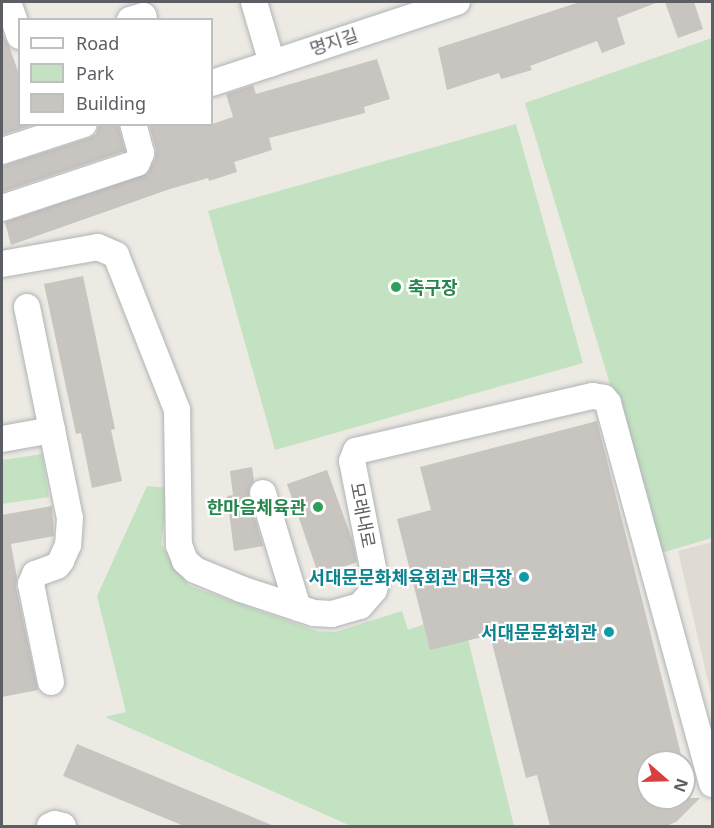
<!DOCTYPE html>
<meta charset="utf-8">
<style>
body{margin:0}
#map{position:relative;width:714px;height:828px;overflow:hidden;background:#eceae3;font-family:"Noto Sans","Noto Sans KR",sans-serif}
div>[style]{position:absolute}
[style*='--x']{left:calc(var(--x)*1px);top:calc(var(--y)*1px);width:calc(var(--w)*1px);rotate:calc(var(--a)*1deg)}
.education>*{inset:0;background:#dfdbd4}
.green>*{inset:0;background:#c3e2c1}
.building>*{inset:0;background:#c8c4c0}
.roads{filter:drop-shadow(0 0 2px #b0b3b7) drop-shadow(0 0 2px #b0b3b7)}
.minor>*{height:26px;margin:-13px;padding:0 13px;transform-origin:13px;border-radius:13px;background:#fff}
.dots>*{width:16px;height:16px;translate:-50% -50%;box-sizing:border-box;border:3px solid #fff;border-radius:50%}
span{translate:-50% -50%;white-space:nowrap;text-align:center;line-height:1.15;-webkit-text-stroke:4.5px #fff;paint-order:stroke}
.street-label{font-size:18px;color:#5b5e62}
.leisure-label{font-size:18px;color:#27864d;font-weight:700}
.left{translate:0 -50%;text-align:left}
.right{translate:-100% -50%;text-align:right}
.culture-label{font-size:18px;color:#0d838f;font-weight:700}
.frame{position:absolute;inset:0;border:3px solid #5b5e62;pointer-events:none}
.legend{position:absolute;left:18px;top:18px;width:195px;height:108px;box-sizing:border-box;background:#fff;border:2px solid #bdbfc0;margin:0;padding:8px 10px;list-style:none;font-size:18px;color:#5b5e62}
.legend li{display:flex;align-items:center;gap:12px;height:30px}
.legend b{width:30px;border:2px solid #bdbfc0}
.north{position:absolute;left:636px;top:750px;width:60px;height:60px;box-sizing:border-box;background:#fff;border:2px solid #bdbfc0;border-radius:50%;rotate:110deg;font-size:16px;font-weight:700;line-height:24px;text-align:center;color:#5b5e62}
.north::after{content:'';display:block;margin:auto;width:21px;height:27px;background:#d93f3c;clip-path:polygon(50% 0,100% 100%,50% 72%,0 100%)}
</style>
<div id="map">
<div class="education">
<div style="clip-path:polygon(712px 542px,712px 699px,678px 551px)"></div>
</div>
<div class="green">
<div style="clip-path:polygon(712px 38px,712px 538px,661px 553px,525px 103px)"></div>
<div style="clip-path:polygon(516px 124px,583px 363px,275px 450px,208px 211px)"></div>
<div style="clip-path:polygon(42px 454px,49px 497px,2px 504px,2px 460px)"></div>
<div style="clip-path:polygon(147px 486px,169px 488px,161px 544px,177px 571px,190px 586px,317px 631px,335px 632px,402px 611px,408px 630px,461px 611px,514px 826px,351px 826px,105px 717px,126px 712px,97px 596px)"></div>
</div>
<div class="building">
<div style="clip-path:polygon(580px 2px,656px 3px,617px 18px,625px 44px,602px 53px,597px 41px,530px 66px,532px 70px,501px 79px,499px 73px,447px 90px,438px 48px)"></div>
<div style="clip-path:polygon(665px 2px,694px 2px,703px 29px,678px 38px)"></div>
<div style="clip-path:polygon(2px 33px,9px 46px,20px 77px,20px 124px,35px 124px,2px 135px)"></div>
<div style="clip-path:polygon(377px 59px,390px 99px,364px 107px,365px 113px,269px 138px,272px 150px,234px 162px,237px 172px,209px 181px,208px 178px,170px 189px,11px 245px,5px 222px,147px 174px,155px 159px,156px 150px,149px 124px,212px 124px,233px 117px,226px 94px,253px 85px,256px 94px)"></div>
<div style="clip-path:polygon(99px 124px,118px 124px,125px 151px,2px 192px,2px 166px,89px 138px,96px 134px)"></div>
<div style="clip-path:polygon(83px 276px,115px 429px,111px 430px,122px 481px,92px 488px,81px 433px,76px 434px,44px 284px)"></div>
<div style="clip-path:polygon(597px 421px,683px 762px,648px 762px,648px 798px,700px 798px,676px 822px,666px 826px,550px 826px,537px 775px,526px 778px,490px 635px,430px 650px,397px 519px,431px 510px,420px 467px)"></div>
<div style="clip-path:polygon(252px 467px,254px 481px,249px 489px,249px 497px,263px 546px,234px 551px,227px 496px,233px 495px,230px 471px)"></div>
<div style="clip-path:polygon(327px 470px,353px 542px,357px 562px,319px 576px,287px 484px)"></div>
<div style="clip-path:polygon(52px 506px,54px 536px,11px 544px,17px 578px,16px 587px,38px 690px,2px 697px,2px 515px)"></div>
<div style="clip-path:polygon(77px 744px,274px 826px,184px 826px,63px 776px)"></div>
</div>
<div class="roads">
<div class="minor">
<div style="--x:8;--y:2;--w:36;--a:71"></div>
<div style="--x:254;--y:2;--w:64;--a:73.6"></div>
<div style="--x:130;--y:20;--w:14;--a:-17"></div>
<div style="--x:143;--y:16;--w:4;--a:76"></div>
<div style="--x:212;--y:83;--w:258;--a:-18.3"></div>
<div style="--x:2;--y:151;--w:86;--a:-18.2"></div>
<div style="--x:2;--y:208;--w:142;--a:-18.4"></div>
<div style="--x:137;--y:163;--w:11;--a:-68"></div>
<div style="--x:141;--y:153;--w:30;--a:-105"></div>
<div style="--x:2;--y:264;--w:97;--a:-10"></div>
<div style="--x:98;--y:247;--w:20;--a:24"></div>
<div style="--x:116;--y:255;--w:167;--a:68.5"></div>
<div style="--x:177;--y:410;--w:135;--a:89.2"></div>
<div style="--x:179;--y:545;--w:17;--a:69"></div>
<div style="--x:185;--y:561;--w:13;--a:42"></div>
<div style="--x:195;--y:570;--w:50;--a:22.4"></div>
<div style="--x:241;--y:589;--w:77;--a:18.2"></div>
<div style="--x:314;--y:613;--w:18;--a:3"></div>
<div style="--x:332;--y:614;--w:29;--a:-16"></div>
<div style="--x:360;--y:606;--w:21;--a:-49"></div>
<div style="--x:374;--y:590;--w:7;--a:-74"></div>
<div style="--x:376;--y:583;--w:124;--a:-101.1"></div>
<div style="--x:352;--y:461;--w:11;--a:-68"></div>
<div style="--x:356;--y:451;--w:243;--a:-13.1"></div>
<div style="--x:593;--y:396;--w:11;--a:10"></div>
<div style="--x:604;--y:398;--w:6;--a:51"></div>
<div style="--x:608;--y:403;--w:395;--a:74.7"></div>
<div style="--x:27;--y:307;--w:215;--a:78.5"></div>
<div style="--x:70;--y:518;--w:27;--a:94"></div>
<div style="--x:68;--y:545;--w:17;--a:114"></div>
<div style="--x:61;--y:561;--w:6;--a:129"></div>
<div style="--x:57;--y:566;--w:23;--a:160"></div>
<div style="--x:35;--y:574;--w:11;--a:112"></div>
<div style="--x:31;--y:584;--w:100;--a:78.5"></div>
<div style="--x:2;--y:439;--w:51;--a:-10.2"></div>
<div style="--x:263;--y:493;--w:120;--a:73.1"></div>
<div style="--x:50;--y:826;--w:5;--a:-22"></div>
<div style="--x:55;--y:824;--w:8;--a:14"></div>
</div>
</div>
<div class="dots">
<div style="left:396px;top:287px;background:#2e9e5b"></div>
<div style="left:318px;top:507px;background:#2e9e5b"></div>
<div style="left:524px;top:577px;background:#0f9aa8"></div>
<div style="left:609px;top:632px;background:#0f9aa8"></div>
</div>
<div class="street-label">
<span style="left:334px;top:42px;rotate:-18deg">명지길</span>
<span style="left:363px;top:515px;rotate:79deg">모래내로</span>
</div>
<div class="leisure-label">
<span class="left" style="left:408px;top:287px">축구장</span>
<span class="right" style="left:306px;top:507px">한마음체육관</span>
</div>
<div class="culture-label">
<span class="right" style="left:512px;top:577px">서대문문화체육회관 대극장</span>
<span class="right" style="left:597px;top:632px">서대문문화회관</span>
</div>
<div class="frame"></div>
<ul class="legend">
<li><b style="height:8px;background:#fff"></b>Road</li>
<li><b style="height:16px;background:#c3e2c1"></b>Park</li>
<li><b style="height:16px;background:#c8c4c0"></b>Building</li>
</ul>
<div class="north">N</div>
</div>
